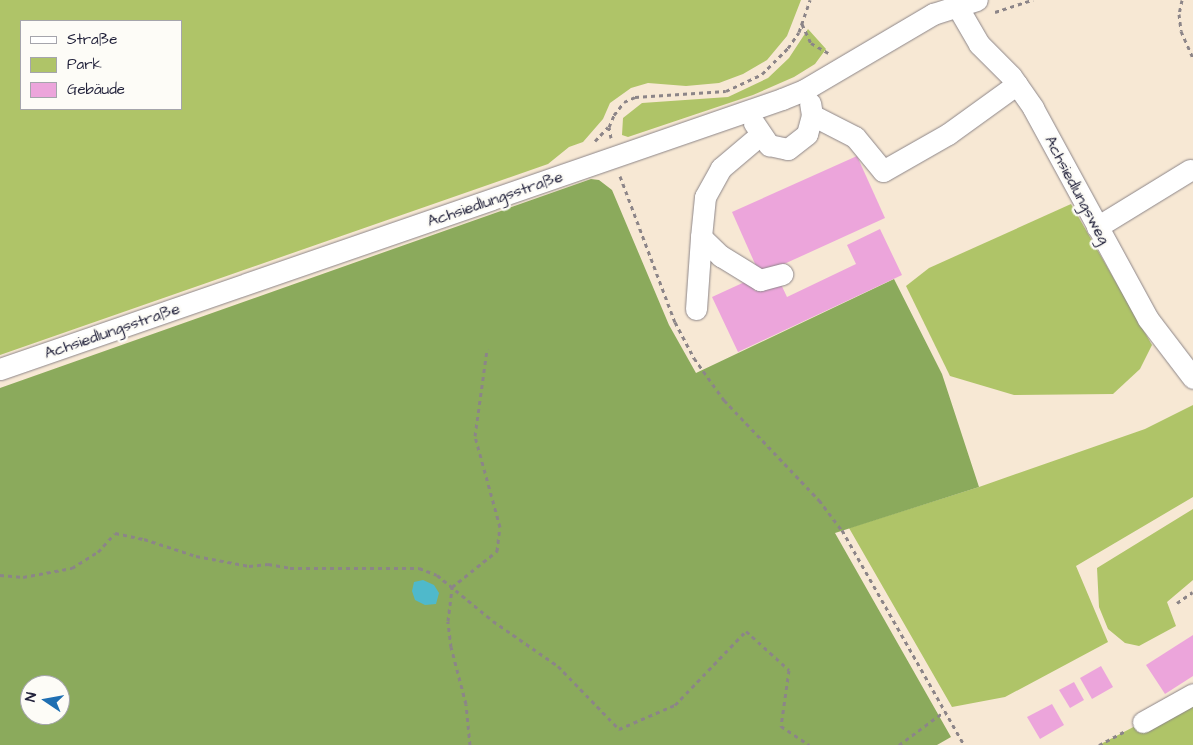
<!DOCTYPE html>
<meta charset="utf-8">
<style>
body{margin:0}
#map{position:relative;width:1193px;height:745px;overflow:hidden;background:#f7e8d4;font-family:"Architects Daughter",sans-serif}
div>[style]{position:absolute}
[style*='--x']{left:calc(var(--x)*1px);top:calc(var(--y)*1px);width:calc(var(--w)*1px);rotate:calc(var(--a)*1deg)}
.green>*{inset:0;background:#afc468}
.forest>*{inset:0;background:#8baa5c}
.water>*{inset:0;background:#4fb9cb}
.building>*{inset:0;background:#eca5db}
.path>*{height:3px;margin-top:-1.5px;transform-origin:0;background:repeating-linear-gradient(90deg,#8c8588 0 4px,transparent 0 8px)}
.roads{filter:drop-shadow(0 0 1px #8c8588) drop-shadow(0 0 1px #8c8588)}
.minor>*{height:21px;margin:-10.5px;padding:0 10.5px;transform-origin:10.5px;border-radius:10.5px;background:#fff}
span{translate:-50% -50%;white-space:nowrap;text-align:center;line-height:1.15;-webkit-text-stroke:5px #fdfcf7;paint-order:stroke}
.street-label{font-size:16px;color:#22223b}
.legend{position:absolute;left:20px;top:20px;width:162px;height:90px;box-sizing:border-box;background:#fdfcf7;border:1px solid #a5a5ac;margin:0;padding:6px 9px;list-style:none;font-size:15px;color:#22223b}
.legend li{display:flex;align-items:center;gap:10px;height:25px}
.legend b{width:25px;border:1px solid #a5a5ac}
.north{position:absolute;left:20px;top:675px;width:50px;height:50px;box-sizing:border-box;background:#fdfcf7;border:1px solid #a5a5ac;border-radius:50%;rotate:282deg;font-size:14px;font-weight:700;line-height:20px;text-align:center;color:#22223b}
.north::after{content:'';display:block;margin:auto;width:18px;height:22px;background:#1f6fb2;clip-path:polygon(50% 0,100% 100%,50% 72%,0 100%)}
</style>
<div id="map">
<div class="green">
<div style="clip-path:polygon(evenodd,0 0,801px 0,787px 36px,767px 60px,743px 74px,719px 83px,686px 86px,648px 83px,631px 88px,610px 103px,603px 119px,583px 142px,569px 147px,548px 164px,0 355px,0 0,21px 21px,181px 21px,181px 109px,21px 109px,21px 21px)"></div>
<div style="clip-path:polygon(808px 29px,826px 49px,815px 64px,794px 77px,753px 95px,628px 137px,622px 135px,623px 118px,642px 103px,728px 97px,768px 78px,789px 58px)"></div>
<div style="clip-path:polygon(1071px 204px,1152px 345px,1140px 369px,1113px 394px,1014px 395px,950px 376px,906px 286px,929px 268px)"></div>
<div style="clip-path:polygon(1193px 405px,1193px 497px,1076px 566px,1108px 642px,1005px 697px,952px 707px,849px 528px,979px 487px,1145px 429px)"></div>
<div style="clip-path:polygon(1193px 509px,1193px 580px,1167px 602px,1176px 626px,1139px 646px,1125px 643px,1108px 629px,1099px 607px,1097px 568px)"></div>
<div style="clip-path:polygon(1193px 694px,1193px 745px,1099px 745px,1143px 722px)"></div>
</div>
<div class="forest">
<div style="clip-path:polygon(evenodd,591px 179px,599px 180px,612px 190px,669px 325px,696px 373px,894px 279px,942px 374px,979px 487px,835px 533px,951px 737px,937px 745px,0 745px,0 388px,591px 179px,30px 685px,60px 685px,60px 715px,30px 715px,30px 685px)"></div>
</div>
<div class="water">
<div style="clip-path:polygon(423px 580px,434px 585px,439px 593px,436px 604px,425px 605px,415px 600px,412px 591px,414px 582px)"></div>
</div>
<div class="building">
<div style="clip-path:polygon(857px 156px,885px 218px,760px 275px,732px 212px)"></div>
<div style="clip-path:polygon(880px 229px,902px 275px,738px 352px,712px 297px,749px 280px,755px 291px,779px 280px,787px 297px,856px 264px,847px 245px)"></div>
<div style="clip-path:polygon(1193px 635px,1193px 676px,1165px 694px,1146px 665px)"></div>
<div style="clip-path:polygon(1101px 666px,1113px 687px,1092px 699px,1080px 678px)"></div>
<div style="clip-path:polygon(1074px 682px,1084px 700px,1070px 708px,1059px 690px)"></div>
<div style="clip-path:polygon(1052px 704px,1064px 725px,1040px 739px,1027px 717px)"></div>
</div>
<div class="path">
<div style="--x:1182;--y:0;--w:14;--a:102"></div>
<div style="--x:1179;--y:14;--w:17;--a:83"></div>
<div style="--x:1181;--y:31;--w:30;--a:66"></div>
<div style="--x:995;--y:12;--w:40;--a:-18"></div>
<div style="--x:802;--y:24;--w:21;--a:65"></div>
<div style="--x:811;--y:43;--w:20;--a:30"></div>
<div style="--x:611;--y:138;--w:11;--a:-100"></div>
<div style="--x:609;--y:127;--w:13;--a:-67"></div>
<div style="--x:614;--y:115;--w:16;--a:-52"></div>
<div style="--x:624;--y:102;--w:12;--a:-24"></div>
<div style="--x:635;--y:97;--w:91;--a:-3.8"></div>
<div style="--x:726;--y:91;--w:40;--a:-25"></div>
<div style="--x:762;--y:74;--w:37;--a:-45"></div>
<div style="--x:788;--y:48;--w:19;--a:-55"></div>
<div style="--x:799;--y:32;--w:34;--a:-71"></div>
<div style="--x:595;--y:141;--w:19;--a:-47"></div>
<div style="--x:620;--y:176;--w:156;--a:69.4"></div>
<div style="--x:675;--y:322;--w:41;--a:62.2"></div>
<div style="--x:694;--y:358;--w:52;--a:54.5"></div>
<div style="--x:724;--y:400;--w:138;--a:46.5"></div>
<div style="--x:819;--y:500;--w:38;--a:53"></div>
<div style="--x:842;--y:530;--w:247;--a:60.4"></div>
<div style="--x:0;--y:575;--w:23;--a:5"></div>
<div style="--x:23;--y:577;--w:50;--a:-10.4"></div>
<div style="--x:72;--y:568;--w:31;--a:-32"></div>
<div style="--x:98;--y:552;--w:25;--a:-48"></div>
<div style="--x:115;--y:533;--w:30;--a:12"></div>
<div style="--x:144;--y:539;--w:55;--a:18.1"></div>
<div style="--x:196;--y:556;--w:54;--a:10.7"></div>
<div style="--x:249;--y:566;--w:19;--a:-6"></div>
<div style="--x:268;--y:564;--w:22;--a:10"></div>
<div style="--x:290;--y:568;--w:129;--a:0"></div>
<div style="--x:419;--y:568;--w:19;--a:21"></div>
<div style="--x:437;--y:575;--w:72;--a:39.4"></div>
<div style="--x:493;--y:621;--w:79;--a:34.7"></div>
<div style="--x:558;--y:666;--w:88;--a:45.9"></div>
<div style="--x:619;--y:729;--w:61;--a:-23.2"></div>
<div style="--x:675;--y:705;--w:103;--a:-46.2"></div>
<div style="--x:746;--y:631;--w:58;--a:42.2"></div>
<div style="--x:789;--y:670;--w:57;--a:98.1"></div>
<div style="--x:781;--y:726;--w:34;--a:34"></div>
<div style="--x:1177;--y:603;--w:19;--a:-35"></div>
<div style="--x:470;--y:745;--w:41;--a:-95.6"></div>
<div style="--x:466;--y:704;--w:59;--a:-104.7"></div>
<div style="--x:451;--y:647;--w:26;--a:-97"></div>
<div style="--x:448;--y:621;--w:34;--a:-83"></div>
<div style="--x:452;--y:587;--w:58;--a:-38.7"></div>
<div style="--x:497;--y:551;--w:24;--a:-83"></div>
<div style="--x:500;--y:527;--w:94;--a:-105.4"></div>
<div style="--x:475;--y:436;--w:88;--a:-82.1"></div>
<div style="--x:899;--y:745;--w:57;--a:-36.5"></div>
<div style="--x:1099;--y:745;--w:30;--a:-28"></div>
</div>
<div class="roads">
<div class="minor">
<div style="--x:957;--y:6;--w:44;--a:59.9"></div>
<div style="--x:979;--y:44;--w:45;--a:45"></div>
<div style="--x:1011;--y:76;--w:39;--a:55"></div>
<div style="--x:1033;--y:108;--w:240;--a:61.4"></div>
<div style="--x:1148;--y:319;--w:74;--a:52.7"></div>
<div style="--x:812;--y:115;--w:48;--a:27.1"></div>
<div style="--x:855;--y:137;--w:44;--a:50.5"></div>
<div style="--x:883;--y:171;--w:75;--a:-29.6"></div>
<div style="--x:948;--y:134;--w:85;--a:-35.9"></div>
<div style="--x:754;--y:123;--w:27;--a:56"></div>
<div style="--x:769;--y:145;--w:19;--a:12"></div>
<div style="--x:788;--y:149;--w:24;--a:-38"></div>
<div style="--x:807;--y:134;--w:20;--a:-75"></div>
<div style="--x:812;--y:115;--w:12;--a:-99"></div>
<div style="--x:760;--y:135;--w:51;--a:139.8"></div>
<div style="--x:721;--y:168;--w:33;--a:119"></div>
<div style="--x:705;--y:197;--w:40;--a:95.7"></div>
<div style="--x:701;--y:237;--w:28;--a:44"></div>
<div style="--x:721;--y:256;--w:46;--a:31.6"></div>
<div style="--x:760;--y:280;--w:23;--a:-15"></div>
<div style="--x:1097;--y:227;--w:109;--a:-31.5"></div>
<div style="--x:696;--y:309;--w:72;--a:-86"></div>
<div style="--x:0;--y:369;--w:827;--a:-19.05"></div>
<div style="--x:782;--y:99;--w:24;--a:-22"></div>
<div style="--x:804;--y:90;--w:150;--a:-30.5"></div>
<div style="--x:933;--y:14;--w:46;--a:-17.7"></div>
<div style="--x:1143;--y:722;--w:57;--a:-29.2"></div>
</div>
</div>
<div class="street-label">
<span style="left:1077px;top:190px;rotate:62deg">Achsiedlungsweg</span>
<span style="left:495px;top:199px;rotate:-19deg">Achsiedlungsstraße</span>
<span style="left:112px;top:331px;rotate:-19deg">Achsiedlungsstraße</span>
</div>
<ul class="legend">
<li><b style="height:6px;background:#fff"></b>Straße</li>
<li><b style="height:14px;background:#afc468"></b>Park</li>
<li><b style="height:14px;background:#eca5db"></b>Gebäude</li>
</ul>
<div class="north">N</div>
</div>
